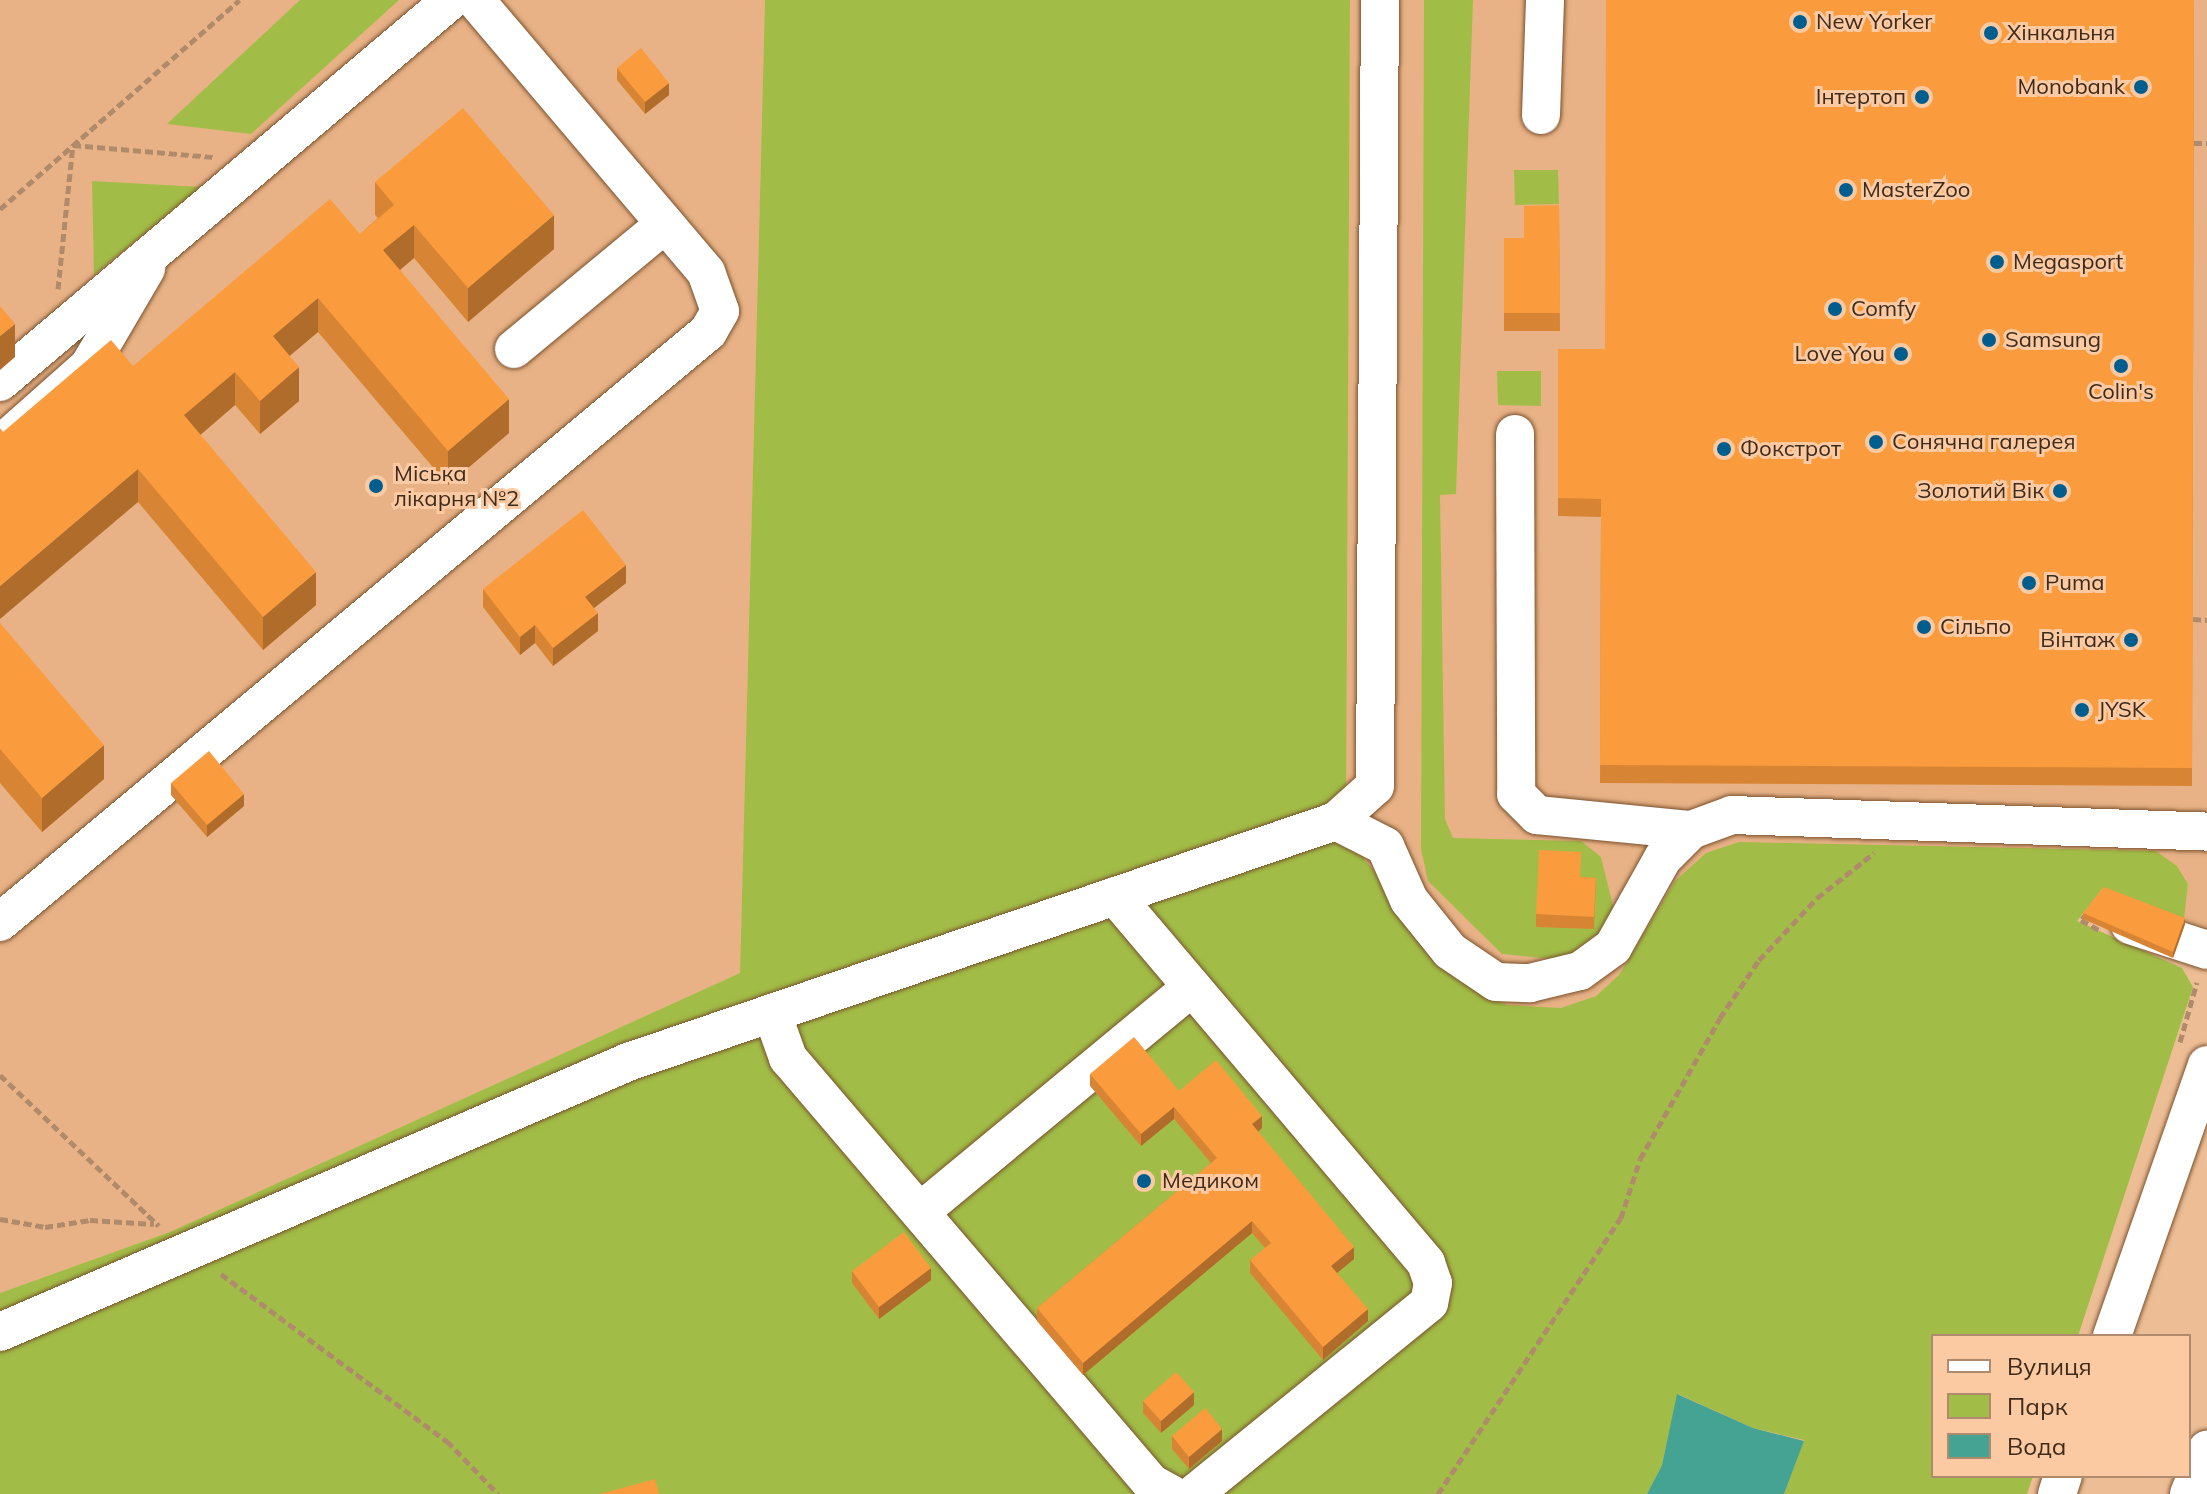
<!DOCTYPE html>
<meta charset="utf-8">
<style>
body{margin:0}
#map{position:relative;width:2207px;height:1494px;overflow:hidden;background:#edbe96;font-family:Mulish,sans-serif}
div>[style]{position:absolute}
[style*='--x']{left:calc(var(--x)*1px);top:calc(var(--y)*1px);width:calc(var(--w)*1px);rotate:calc(var(--a)*1deg)}
.built>*{inset:0;background:#e8b286}
.green>*{inset:0;background:#a2bd47}
.water>*{inset:0;background:#45a394}
.path>*{height:5px;margin-top:-2.5px;transform-origin:0;background:repeating-linear-gradient(90deg,#b08b6b 0 8px,transparent 0 12px)}
.roads{filter:drop-shadow(0 0 2px #7b522d) drop-shadow(0 0 2px #7b522d)}
.minor>*{height:38px;margin:-19px;padding:0 19px;transform-origin:19px;border-radius:19px;background:#fff}
.wall>*{inset:0;background:#d78534}
.shaded-wall>*{inset:0;background:#af6c2b}
.building>*{inset:0;background:#fa9b3d}
.dots>*{width:22px;height:22px;translate:-50% -50%;box-sizing:border-box;border:4px solid #fbcaa3;border-radius:50%}
span{translate:-50% -50%;white-space:nowrap;text-align:center;line-height:1.15;-webkit-text-stroke:6px #fbcaa3;paint-order:stroke}
.poi-label{font-size:22px;color:#3e2b1b}
.left{translate:0 -50%;text-align:left}
.right{translate:-100% -50%;text-align:right}
.legend{position:absolute;left:1931px;top:1334px;width:260px;height:144px;box-sizing:border-box;background:#fbcaa3;border:2px solid #af8a6d;margin:0;padding:10px 14px;list-style:none;font-size:24px;color:#3e2b1b}
.legend li{display:flex;align-items:center;gap:16px;height:40px}
.legend b{width:40px;border:2px solid #af8a6d}
</style>
<div id="map">
<div class="built">
<div style="clip-path:polygon(0 0,765px 0,740px 973px,170px 1232px,0 1293px)"></div>
<div style="clip-path:polygon(1350px 0,2207px 0,2207px 927px,2184px 920px,2188px 884px,1675px 881px,1619px 975px,1596px 996px,1561px 1009px,1507px 1005px,1462px 982px,1362px 856px,1346px 848px)"></div>
</div>
<div class="green">
<div style="clip-path:polygon(300px 0,399px 0,251px 134px,167px 124px)"></div>
<div style="clip-path:polygon(765px 0,1350px 0,1346px 847px,1362px 856px,1462px 982px,1507px 1005px,1561px 1008px,1596px 996px,1619px 975px,1675px 881px,1706px 853px,1739px 842px,2156px 851px,2177px 866px,2188px 884px,2184px 920px,2103px 888px,2077px 921px,2182px 968px,2193px 987px,2078px 1336px,1933px 1336px,1933px 1476px,2033px 1476px,2027px 1494px,1784px 1494px,1804px 1440px,1753px 1428px,1678px 1394px,1662px 1465px,1647px 1494px,0 1494px,0 1293px,170px 1232px,740px 973px)"></div>
<div style="clip-path:polygon(1424px 0,1473px 0,1456px 494px,1440px 495px,1445px 819px,1453px 838px,1581px 841px,1601px 857px,1614px 910px,1606px 934px,1564px 960px,1502px 954px,1428px 881px,1421px 849px)"></div>
<div style="clip-path:polygon(1514px 170px,1558px 170px,1559px 204px,1515px 205px)"></div>
<div style="clip-path:polygon(92px 181px,201px 187px,94px 275px)"></div>
<div style="clip-path:polygon(1497px 371px,1541px 371px,1541px 406px,1498px 405px)"></div>
</div>
<div class="water">
<div style="clip-path:polygon(1677px 1394px,1753px 1428px,1804px 1441px,1784px 1494px,1647px 1494px,1662px 1465px)"></div>
</div>
<div class="path">
<div style="--x:2194;--y:143;--w:13;--a:0"></div>
<div style="--x:0;--y:209;--w:318;--a:-41.1"></div>
<div style="--x:58;--y:289;--w:145;--a:-84.1"></div>
<div style="--x:73;--y:145;--w:142;--a:4.9"></div>
<div style="--x:2193;--y:619;--w:14;--a:4"></div>
<div style="--x:2087;--y:913;--w:9;--a:131"></div>
<div style="--x:2081;--y:920;--w:21;--a:29"></div>
<div style="--x:2180;--y:1042;--w:62;--a:-74.2"></div>
<div style="--x:0;--y:1075;--w:219;--a:43.5"></div>
<div style="--x:0;--y:1219;--w:46;--a:10.1"></div>
<div style="--x:45;--y:1227;--w:46;--a:-8.8"></div>
<div style="--x:90;--y:1220;--w:64;--a:3.6"></div>
<div style="--x:221;--y:1274;--w:281;--a:36.5"></div>
<div style="--x:447;--y:1441;--w:74;--a:46.1"></div>
<div style="--x:1438;--y:1494;--w:331;--a:-56.5"></div>
<div style="--x:1621;--y:1218;--w:62;--a:-72.1"></div>
<div style="--x:1640;--y:1159;--w:162;--a:-60.4"></div>
<div style="--x:1720;--y:1018;--w:70;--a:-56.1"></div>
<div style="--x:1759;--y:960;--w:85;--a:-46.9"></div>
<div style="--x:1817;--y:898;--w:73;--a:-38.3"></div>
</div>
<div class="roads">
<div class="minor">
<div style="--x:1541;--y:115;--w:115;--a:-88"></div>
<div style="--x:514;--y:349;--w:196;--a:-39.6"></div>
<div style="--x:0;--y:382;--w:591;--a:-40.26"></div>
<div style="--x:1515;--y:434;--w:360;--a:89.8"></div>
<div style="--x:1516;--y:794;--w:30;--a:45"></div>
<div style="--x:1537;--y:815;--w:155;--a:5.6"></div>
<div style="--x:0;--y:445;--w:119;--a:-41.6"></div>
<div style="--x:89;--y:366;--w:113;--a:-59.6"></div>
<div style="--x:1336;--y:821;--w:55;--a:27"></div>
<div style="--x:1385;--y:846;--w:59;--a:66"></div>
<div style="--x:1409;--y:900;--w:65;--a:51.2"></div>
<div style="--x:1450;--y:951;--w:55;--a:34"></div>
<div style="--x:1496;--y:982;--w:34;--a:2"></div>
<div style="--x:1530;--y:983;--w:51;--a:-13.5"></div>
<div style="--x:1580;--y:971;--w:41;--a:-36"></div>
<div style="--x:1613;--y:947;--w:102;--a:-60.7"></div>
<div style="--x:1663;--y:858;--w:40;--a:-45"></div>
<div style="--x:1691;--y:830;--w:44;--a:-20.1"></div>
<div style="--x:1732;--y:815;--w:475;--a:2"></div>
<div style="--x:1115;--y:896;--w:481;--a:49.7"></div>
<div style="--x:1426;--y:1263;--w:21;--a:71"></div>
<div style="--x:1433;--y:1283;--w:20;--a:101"></div>
<div style="--x:1429;--y:1303;--w:303;--a:140.9"></div>
<div style="--x:0;--y:922;--w:922;--a:-39.81"></div>
<div style="--x:708;--y:332;--w:24;--a:-60"></div>
<div style="--x:720;--y:311;--w:41;--a:-109.7"></div>
<div style="--x:706;--y:272;--w:357;--a:-130.3"></div>
<div style="--x:2130;--y:925;--w:81;--a:18"></div>
<div style="--x:772;--y:1013;--w:48;--a:70.4"></div>
<div style="--x:788;--y:1058;--w:559;--a:49.5"></div>
<div style="--x:1151;--y:1483;--w:23;--a:29"></div>
<div style="--x:920;--y:1212;--w:353;--a:-39.6"></div>
<div style="--x:0;--y:1332;--w:684;--a:-23.26"></div>
<div style="--x:628;--y:1062;--w:748;--a:-18.8"></div>
<div style="--x:1336;--y:821;--w:52;--a:-41.9"></div>
<div style="--x:1375;--y:786;--w:786;--a:-89.64"></div>
<div style="--x:2112;--y:1336;--w:287;--a:-70.7"></div>
<div style="--x:2057;--y:1494;--w:19;--a:-72"></div>
<div style="--x:2189;--y:1494;--w:48;--a:-67.8"></div>
</div>
</div>
<div class="wall">
<div style="clip-path:polygon(2194px 0,2192px 786px,1600px 783px,1601px 517px,1558px 516px,1558px 349px,1605px 349px)"></div>
<div style="clip-path:polygon(617px 68px,669px 95px,645px 114px,617px 80px)"></div>
<div style="clip-path:polygon(375px 182px,554px 249px,468px 322px,414px 258px,400px 270px,509px 433px,448px 485px,318px 332px,289px 356px,299px 401px,260px 434px,235px 405px,200px 435px,316px 605px,263px 650px,138px 502px,3px 432px,133px 366px,360px 234px,378px 218px,375px 215px)"></div>
<div style="clip-path:polygon(1559px 205px,1560px 331px,1504px 331px,1504px 238px,1524px 238px)"></div>
<div style="clip-path:polygon(626px 583px,594px 608px,598px 631px,553px 666px,535px 643px,520px 655px,483px 607px,483px 589px)"></div>
<div style="clip-path:polygon(0 623px,104px 779px,42px 832px,0 783px)"></div>
<div style="clip-path:polygon(171px 783px,244px 806px,207px 837px,171px 795px)"></div>
<div style="clip-path:polygon(1581px 877px,1596px 878px,1594px 929px,1536px 927px,1536px 914px)"></div>
<div style="clip-path:polygon(2083px 913px,2185px 924px,2173px 958px,2083px 919px)"></div>
<div style="clip-path:polygon(1090px 1074px,1179px 1091px,1262px 1128px,1258px 1132px,1354px 1259px,1337px 1273px,1368px 1321px,1323px 1360px,1250px 1273px,1250px 1260px,1265px 1248px,1252px 1233px,1083px 1375px,1037px 1321px,1037px 1308px,1211px 1163px,1174px 1119px,1141px 1146px,1090px 1086px)"></div>
<div style="clip-path:polygon(852px 1271px,931px 1280px,879px 1319px,852px 1283px)"></div>
<div style="clip-path:polygon(1143px 1401px,1194px 1405px,1161px 1433px,1143px 1413px)"></div>
<div style="clip-path:polygon(1172px 1436px,1222px 1441px,1189px 1469px,1172px 1449px)"></div>
</div>
<div class="shaded-wall">
<div style="clip-path:polygon(669px 83px,669px 95px,645px 114px,645px 102px)"></div>
<div style="clip-path:polygon(554px 215px,554px 249px,468px 322px,468px 288px)"></div>
<div style="clip-path:polygon(414px 225px,414px 258px,383px 284px,383px 250px)"></div>
<div style="clip-path:polygon(318px 298px,318px 332px,273px 370px,273px 336px)"></div>
<div style="clip-path:polygon(15px 324px,15px 357px,0 370px,0 336px)"></div>
<div style="clip-path:polygon(299px 367px,299px 401px,260px 434px,260px 401px)"></div>
<div style="clip-path:polygon(235px 372px,235px 405px,184px 449px,184px 415px)"></div>
<div style="clip-path:polygon(509px 399px,509px 433px,448px 485px,448px 451px)"></div>
<div style="clip-path:polygon(138px 469px,138px 502px,0 619px,0 586px)"></div>
<div style="clip-path:polygon(626px 565px,626px 583px,585px 615px,585px 597px)"></div>
<div style="clip-path:polygon(316px 572px,316px 605px,263px 650px,263px 617px)"></div>
<div style="clip-path:polygon(598px 613px,598px 631px,553px 666px,553px 648px)"></div>
<div style="clip-path:polygon(535px 625px,535px 643px,520px 655px,520px 637px)"></div>
<div style="clip-path:polygon(104px 745px,104px 779px,42px 832px,42px 798px)"></div>
<div style="clip-path:polygon(244px 794px,244px 806px,207px 837px,207px 825px)"></div>
<div style="clip-path:polygon(2185px 918px,2185px 924px,2173px 958px,2173px 952px)"></div>
<div style="clip-path:polygon(1174px 1107px,1174px 1119px,1141px 1146px,1141px 1134px)"></div>
<div style="clip-path:polygon(1262px 1116px,1262px 1128px,1252px 1137px,1252px 1124px)"></div>
<div style="clip-path:polygon(1252px 1221px,1252px 1233px,1083px 1375px,1083px 1363px)"></div>
<div style="clip-path:polygon(1354px 1247px,1354px 1259px,1331px 1278px,1331px 1266px)"></div>
<div style="clip-path:polygon(931px 1268px,931px 1280px,879px 1319px,879px 1307px)"></div>
<div style="clip-path:polygon(1368px 1309px,1368px 1321px,1323px 1360px,1323px 1347px)"></div>
<div style="clip-path:polygon(1194px 1392px,1194px 1405px,1161px 1433px,1161px 1421px)"></div>
<div style="clip-path:polygon(1222px 1429px,1222px 1441px,1189px 1469px,1189px 1457px)"></div>
</div>
<div class="building">
<div style="clip-path:polygon(1606px 0,2194px 0,2192px 768px,1600px 765px,1601px 499px,1558px 498px,1558px 349px,1605px 349px)"></div>
<div style="clip-path:polygon(641px 48px,669px 83px,645px 102px,617px 68px)"></div>
<div style="clip-path:polygon(463px 108px,554px 215px,468px 288px,414px 225px,383px 250px,509px 399px,448px 451px,318px 298px,273px 336px,299px 367px,260px 401px,235px 372px,184px 415px,316px 572px,263px 617px,138px 469px,0 586px,0 428px,3px 432px,111px 340px,133px 366px,330px 199px,360px 234px,394px 205px,375px 182px)"></div>
<div style="clip-path:polygon(1559px 205px,1560px 313px,1504px 313px,1504px 238px,1524px 238px,1524px 206px)"></div>
<div style="clip-path:polygon(0 306px,15px 324px,0 336px)"></div>
<div style="clip-path:polygon(583px 510px,626px 565px,585px 597px,598px 613px,553px 648px,535px 625px,520px 637px,483px 589px)"></div>
<div style="clip-path:polygon(0 623px,104px 745px,42px 798px,0 749px)"></div>
<div style="clip-path:polygon(209px 751px,244px 794px,207px 825px,171px 783px)"></div>
<div style="clip-path:polygon(1539px 850px,1581px 852px,1580px 877px,1596px 878px,1594px 917px,1536px 914px)"></div>
<div style="clip-path:polygon(2104px 887px,2185px 918px,2173px 952px,2083px 913px)"></div>
<div style="clip-path:polygon(1134px 1037px,1179px 1091px,1216px 1060px,1262px 1116px,1252px 1124px,1354px 1247px,1331px 1266px,1368px 1309px,1323px 1347px,1250px 1260px,1271px 1243px,1252px 1221px,1083px 1363px,1037px 1308px,1217px 1158px,1174px 1107px,1141px 1134px,1090px 1074px)"></div>
<div style="clip-path:polygon(904px 1232px,931px 1268px,879px 1307px,852px 1271px)"></div>
<div style="clip-path:polygon(1176px 1372px,1194px 1392px,1161px 1421px,1143px 1401px)"></div>
<div style="clip-path:polygon(1205px 1408px,1222px 1429px,1189px 1457px,1172px 1436px)"></div>
<div style="clip-path:polygon(655px 1479px,659px 1494px,600px 1494px)"></div>
</div>
<div class="dots">
<div style="left:1800px;top:22px;background:#005e8e"></div>
<div style="left:1991px;top:33px;background:#005e8e"></div>
<div style="left:2141px;top:87px;background:#005e8e"></div>
<div style="left:1922px;top:97px;background:#005e8e"></div>
<div style="left:1846px;top:190px;background:#005e8e"></div>
<div style="left:1997px;top:262px;background:#005e8e"></div>
<div style="left:1835px;top:309px;background:#005e8e"></div>
<div style="left:1989px;top:340px;background:#005e8e"></div>
<div style="left:1901px;top:354px;background:#005e8e"></div>
<div style="left:2121px;top:366px;background:#005e8e"></div>
<div style="left:1876px;top:442px;background:#005e8e"></div>
<div style="left:1724px;top:449px;background:#005e8e"></div>
<div style="left:376px;top:486px;background:#005e8e"></div>
<div style="left:2060px;top:491px;background:#005e8e"></div>
<div style="left:2029px;top:583px;background:#005e8e"></div>
<div style="left:1924px;top:627px;background:#005e8e"></div>
<div style="left:2131px;top:640px;background:#005e8e"></div>
<div style="left:2082px;top:710px;background:#005e8e"></div>
<div style="left:1144px;top:1181px;background:#005e8e"></div>
</div>
<div class="poi-label">
<span class="left" style="left:1816px;top:22px">New Yorker</span>
<span class="left" style="left:2007px;top:33px">Хінкальня</span>
<span class="right" style="left:2125px;top:87px">Monobank</span>
<span class="right" style="left:1906px;top:97px">Інтертоп</span>
<span class="left" style="left:1862px;top:190px">MasterZoo</span>
<span class="left" style="left:2013px;top:262px">Megasport</span>
<span class="left" style="left:1851px;top:309px">Comfy</span>
<span class="left" style="left:2005px;top:340px">Samsung</span>
<span class="right" style="left:1885px;top:354px">Love You</span>
<span style="left:2121px;top:392px">Colin's</span>
<span class="left" style="left:1892px;top:442px">Сонячна галерея</span>
<span class="left" style="left:1740px;top:449px">Фокстрот</span>
<span class="left" style="left:394px;top:486px">Міська<br>лікарня №2</span>
<span class="right" style="left:2044px;top:491px">Золотий Вік</span>
<span class="left" style="left:2045px;top:583px">Puma</span>
<span class="left" style="left:1940px;top:627px">Сільпо</span>
<span class="right" style="left:2115px;top:640px">Вінтаж</span>
<span class="left" style="left:2098px;top:710px">JYSK</span>
<span class="left" style="left:1162px;top:1181px">Медиком</span>
</div>
<ul class="legend">
<li><b style="height:10px;background:#fff"></b>Вулиця</li>
<li><b style="height:22px;background:#a2bd47"></b>Парк</li>
<li><b style="height:22px;background:#45a394"></b>Вода</li>
</ul>
</div>
